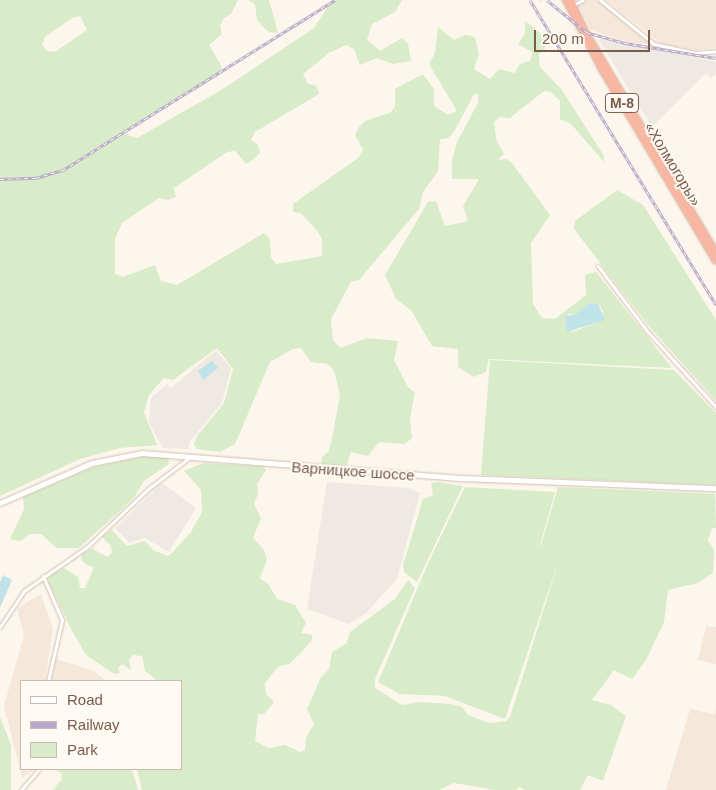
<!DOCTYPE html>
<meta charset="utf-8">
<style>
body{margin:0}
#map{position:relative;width:716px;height:790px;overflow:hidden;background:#fdf6ec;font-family:Arial,sans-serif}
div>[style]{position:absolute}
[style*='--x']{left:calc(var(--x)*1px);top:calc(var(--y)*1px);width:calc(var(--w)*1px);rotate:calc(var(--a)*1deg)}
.residential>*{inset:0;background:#f5e8da}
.industrial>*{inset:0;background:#efe9e4}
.green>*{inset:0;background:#d8ecc9}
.water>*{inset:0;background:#bfe3e8}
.stream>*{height:1px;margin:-0.5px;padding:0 0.5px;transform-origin:0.5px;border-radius:0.5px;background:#bfe3e8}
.roads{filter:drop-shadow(0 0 1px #d1beb0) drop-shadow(0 0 1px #d1beb0)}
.street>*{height:3px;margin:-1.5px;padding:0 1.5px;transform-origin:1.5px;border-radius:1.5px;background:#fff}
.secondary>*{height:4.5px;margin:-2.25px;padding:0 2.25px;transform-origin:2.25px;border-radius:2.25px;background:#fff}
.highway>*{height:5.5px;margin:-2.75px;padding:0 2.75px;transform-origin:2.75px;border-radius:2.75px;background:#f7b7a3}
.rail>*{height:3px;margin-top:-1.5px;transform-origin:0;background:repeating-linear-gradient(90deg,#fffaf3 0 4px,#b9a8c9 0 8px);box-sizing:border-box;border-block:1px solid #b9a8c9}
span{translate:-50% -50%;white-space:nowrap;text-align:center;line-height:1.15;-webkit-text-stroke:4px #fffaf3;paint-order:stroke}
.shield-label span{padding:1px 4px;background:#fffaf3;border:1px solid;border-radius:4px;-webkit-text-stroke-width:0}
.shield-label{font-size:14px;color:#7a5c4d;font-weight:700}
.street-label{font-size:15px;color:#7a5c4d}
.legend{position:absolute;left:20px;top:680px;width:162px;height:90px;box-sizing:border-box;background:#fffaf3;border:1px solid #cabbb1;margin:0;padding:6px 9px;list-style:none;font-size:15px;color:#7a5c4d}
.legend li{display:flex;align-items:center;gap:10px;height:25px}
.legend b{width:25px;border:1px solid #cabbb1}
.scale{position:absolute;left:534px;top:30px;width:116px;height:22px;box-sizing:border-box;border:2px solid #7a5c4d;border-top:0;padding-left:6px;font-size:15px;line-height:18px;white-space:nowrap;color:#7a5c4d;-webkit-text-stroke:4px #fffaf3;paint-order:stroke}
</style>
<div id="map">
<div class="residential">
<div style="clip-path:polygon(586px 0,597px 0,653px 45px,627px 42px,591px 30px,578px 5px)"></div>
<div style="clip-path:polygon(606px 0,716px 0,716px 48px,695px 50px,660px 43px)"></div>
<div style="clip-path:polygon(41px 594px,53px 629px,45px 681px,21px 681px,21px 769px,37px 769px,22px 778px,4px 706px,24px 635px,17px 608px)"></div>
<div style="clip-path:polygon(706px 626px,716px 627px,716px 664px,698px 660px)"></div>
<div style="clip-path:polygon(56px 659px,94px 671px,106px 681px,51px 681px)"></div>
<div style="clip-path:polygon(716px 708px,716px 790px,666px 790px,690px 709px,714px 714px)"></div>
</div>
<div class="industrial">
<div style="clip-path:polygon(602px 38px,716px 62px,716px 73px,711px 78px,706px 73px,652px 127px,599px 40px)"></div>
<div style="clip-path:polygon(216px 350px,231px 368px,222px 403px,190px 441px,188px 449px,163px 448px,149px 423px,151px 398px,167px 384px,171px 388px)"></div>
<div style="clip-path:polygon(327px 482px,408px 488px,420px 493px,397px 579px,366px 613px,349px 624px,307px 609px)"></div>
<div style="clip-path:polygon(162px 483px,196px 508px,169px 552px,145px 538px,129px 543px,115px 528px)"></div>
</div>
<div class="green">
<div style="clip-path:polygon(evenodd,0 0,238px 0,231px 14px,224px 18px,220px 26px,222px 34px,209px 45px,222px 67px,218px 76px,122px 133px,137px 138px,223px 89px,314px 28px,332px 0,402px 0,395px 12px,372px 24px,367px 40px,380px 51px,402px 38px,408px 44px,411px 61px,393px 64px,376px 58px,360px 65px,354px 49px,346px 45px,329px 53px,303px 74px,308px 84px,316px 85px,319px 94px,255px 132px,251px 140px,258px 145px,260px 153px,254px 159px,246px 164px,235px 151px,227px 152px,174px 188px,176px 197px,167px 200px,159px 198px,122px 223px,115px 239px,115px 274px,123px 277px,155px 265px,161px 281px,177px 285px,264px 233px,270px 239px,271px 257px,276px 264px,322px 256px,322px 239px,318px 232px,301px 213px,293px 212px,293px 204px,358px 158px,363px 150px,355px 135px,359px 127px,365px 121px,390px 113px,395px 107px,395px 89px,423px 74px,434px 89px,434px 106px,448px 115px,457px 111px,429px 64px,435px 53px,438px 27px,454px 40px,466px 35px,475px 37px,479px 54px,474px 69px,490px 79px,499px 69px,515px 73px,519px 65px,531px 60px,532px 52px,518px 44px,525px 34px,525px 21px,545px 37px,545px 49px,539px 54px,540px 67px,562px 90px,604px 156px,604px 162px,571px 124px,560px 119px,560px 101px,551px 92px,544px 91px,510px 118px,500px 117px,494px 122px,496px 139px,504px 154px,498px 160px,506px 159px,512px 163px,550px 215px,531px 243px,533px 304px,542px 318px,555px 319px,586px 295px,585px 275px,596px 272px,672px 368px,489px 359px,486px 372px,474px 377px,458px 367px,458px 349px,432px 346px,411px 310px,396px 299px,385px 275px,428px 202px,436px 201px,445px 226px,468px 221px,463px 206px,479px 179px,452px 179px,452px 160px,457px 142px,478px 103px,478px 94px,474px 94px,454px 132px,448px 138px,440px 139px,438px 171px,423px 192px,419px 209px,359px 280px,351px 282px,331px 319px,333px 340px,340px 348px,367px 338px,398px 341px,394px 360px,408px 387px,415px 393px,410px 419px,412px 438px,405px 444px,379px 442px,368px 456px,351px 452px,346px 467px,321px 465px,322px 457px,328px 452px,331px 444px,340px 395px,334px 371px,328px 364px,311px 362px,301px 348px,293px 349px,270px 362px,235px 444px,220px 452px,197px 449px,194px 444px,197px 436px,224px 403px,233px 369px,217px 348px,173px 380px,164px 378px,149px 395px,144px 412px,157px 445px,120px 448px,80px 459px,0 496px,0 0,80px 16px,87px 30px,55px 52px,47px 51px,42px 45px,45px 37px,72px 18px,80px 16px,0 0,590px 303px,598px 304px,603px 311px,601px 321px,572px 332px,568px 314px,576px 314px,590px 303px)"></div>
<div style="clip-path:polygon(248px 0,269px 0,278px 33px,269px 32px,262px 26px,257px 20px,255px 4px)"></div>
<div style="clip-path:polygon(617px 190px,643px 205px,716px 320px,716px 401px,648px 325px,574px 229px,575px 221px)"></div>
<div style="clip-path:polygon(490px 360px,674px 370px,716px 413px,716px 485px,481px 475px)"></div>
<div style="clip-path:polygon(152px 455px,168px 458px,169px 464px,144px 481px,134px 498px,79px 548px,57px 548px,41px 534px,30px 534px,21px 541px,10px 539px,24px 509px,23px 497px,94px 467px)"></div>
<div style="clip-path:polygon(203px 463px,262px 466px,266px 470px,257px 484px,258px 494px,254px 504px,261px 518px,253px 538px,264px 550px,267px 560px,260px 578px,269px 585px,277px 599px,295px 605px,306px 623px,301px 633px,312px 635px,312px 640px,301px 653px,289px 664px,278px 667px,265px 683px,266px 694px,274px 702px,264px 714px,258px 714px,255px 741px,269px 748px,285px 745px,300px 752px,305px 750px,306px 738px,314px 724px,307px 709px,321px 677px,329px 669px,332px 652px,347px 643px,350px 632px,395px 599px,408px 580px,415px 588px,375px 679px,375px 688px,402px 705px,419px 702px,451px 704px,462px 707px,468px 715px,489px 723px,506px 721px,510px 717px,561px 554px,505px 719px,445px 696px,400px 694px,378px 682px,429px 561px,465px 487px,555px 492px,540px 545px,550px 550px,541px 545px,558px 487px,715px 494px,716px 528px,712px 528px,708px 540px,714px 550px,713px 573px,698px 583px,668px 590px,664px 622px,646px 660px,632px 679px,614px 670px,592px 700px,611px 705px,626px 716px,603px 781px,588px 775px,580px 790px,526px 790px,519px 787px,516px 790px,495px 790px,454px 783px,439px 790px,142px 790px,137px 769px,181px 769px,181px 681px,158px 681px,145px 671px,142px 656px,133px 655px,129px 659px,131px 670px,122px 664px,118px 668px,120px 673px,114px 674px,86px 655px,71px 629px,48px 581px,49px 575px,64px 568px,78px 577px,80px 588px,85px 588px,94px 568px,84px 563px,81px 559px,82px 553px,93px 549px,107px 557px,112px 553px,111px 546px,102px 537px,112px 530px,127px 546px,145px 541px,153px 550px,168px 556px,173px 552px,191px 532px,202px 512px,201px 490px,184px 471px)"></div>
<div style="clip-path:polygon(437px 482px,463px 486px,417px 582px,404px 572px,403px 565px,423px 499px,433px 495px,431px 483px)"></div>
<div style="clip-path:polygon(0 717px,11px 745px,11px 790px,0 790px)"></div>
<div style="clip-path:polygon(54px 769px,132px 769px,138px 790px,53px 790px,62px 779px,61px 773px)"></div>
</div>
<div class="water">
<div style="clip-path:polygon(590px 303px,598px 304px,605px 320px,567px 332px,565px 316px,576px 314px)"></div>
<div style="clip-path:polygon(212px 361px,218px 368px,203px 380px,198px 371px)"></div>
<div style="clip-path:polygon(3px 575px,12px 580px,0 608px,0 582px)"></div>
</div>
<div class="stream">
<div style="--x:540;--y:0;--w:1;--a:45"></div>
</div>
<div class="roads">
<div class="street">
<div style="--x:600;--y:0;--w:70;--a:39.2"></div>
<div style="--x:654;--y:44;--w:42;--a:12.4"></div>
<div style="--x:695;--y:53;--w:21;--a:-5"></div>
<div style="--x:573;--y:5;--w:11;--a:-27"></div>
<div style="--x:598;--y:266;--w:81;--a:53"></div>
<div style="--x:647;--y:331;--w:103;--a:47.8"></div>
<div style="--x:43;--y:576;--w:48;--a:66.6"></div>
<div style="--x:62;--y:620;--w:63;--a:102.9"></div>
<div style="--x:0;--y:627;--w:43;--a:-56.3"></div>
<div style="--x:24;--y:591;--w:78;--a:-35.1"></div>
<div style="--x:88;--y:546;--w:83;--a:-43.5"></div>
<div style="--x:148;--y:489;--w:53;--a:-37.3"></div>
<div style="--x:21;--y:790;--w:28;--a:-49"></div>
</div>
<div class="secondary">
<div style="--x:0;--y:503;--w:100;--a:-23.5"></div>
<div style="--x:92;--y:463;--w:51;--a:-11.3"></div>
<div style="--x:142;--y:453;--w:322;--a:4.5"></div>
<div style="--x:463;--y:478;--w:253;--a:2.3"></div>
</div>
<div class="highway">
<div style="--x:566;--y:0;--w:80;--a:62.5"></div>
<div style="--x:603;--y:71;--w:221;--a:59.3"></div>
<div style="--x:571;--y:0;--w:35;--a:65"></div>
<div style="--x:586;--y:32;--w:256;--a:59.4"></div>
</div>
</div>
<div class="rail">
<div style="--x:530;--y:0;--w:357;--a:58.6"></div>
<div style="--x:547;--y:0;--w:50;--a:39.4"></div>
<div style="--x:586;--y:32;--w:41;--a:15.8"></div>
<div style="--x:625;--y:43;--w:92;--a:9.4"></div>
<div style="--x:0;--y:179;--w:36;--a:-2"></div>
<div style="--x:36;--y:178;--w:28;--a:-17"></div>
<div style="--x:63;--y:170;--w:321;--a:-32"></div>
</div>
<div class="shield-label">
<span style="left:622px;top:103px">М-8</span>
</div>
<div class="street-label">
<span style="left:673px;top:164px;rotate:59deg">«Холмогоры»</span>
<span style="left:353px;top:471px;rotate:4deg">Варницкое шоссе</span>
</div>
<ul class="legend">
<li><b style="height:6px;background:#fff"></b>Road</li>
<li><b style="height:6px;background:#b9a8c9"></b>Railway</li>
<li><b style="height:14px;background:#d8ecc9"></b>Park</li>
</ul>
<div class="scale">200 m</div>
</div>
